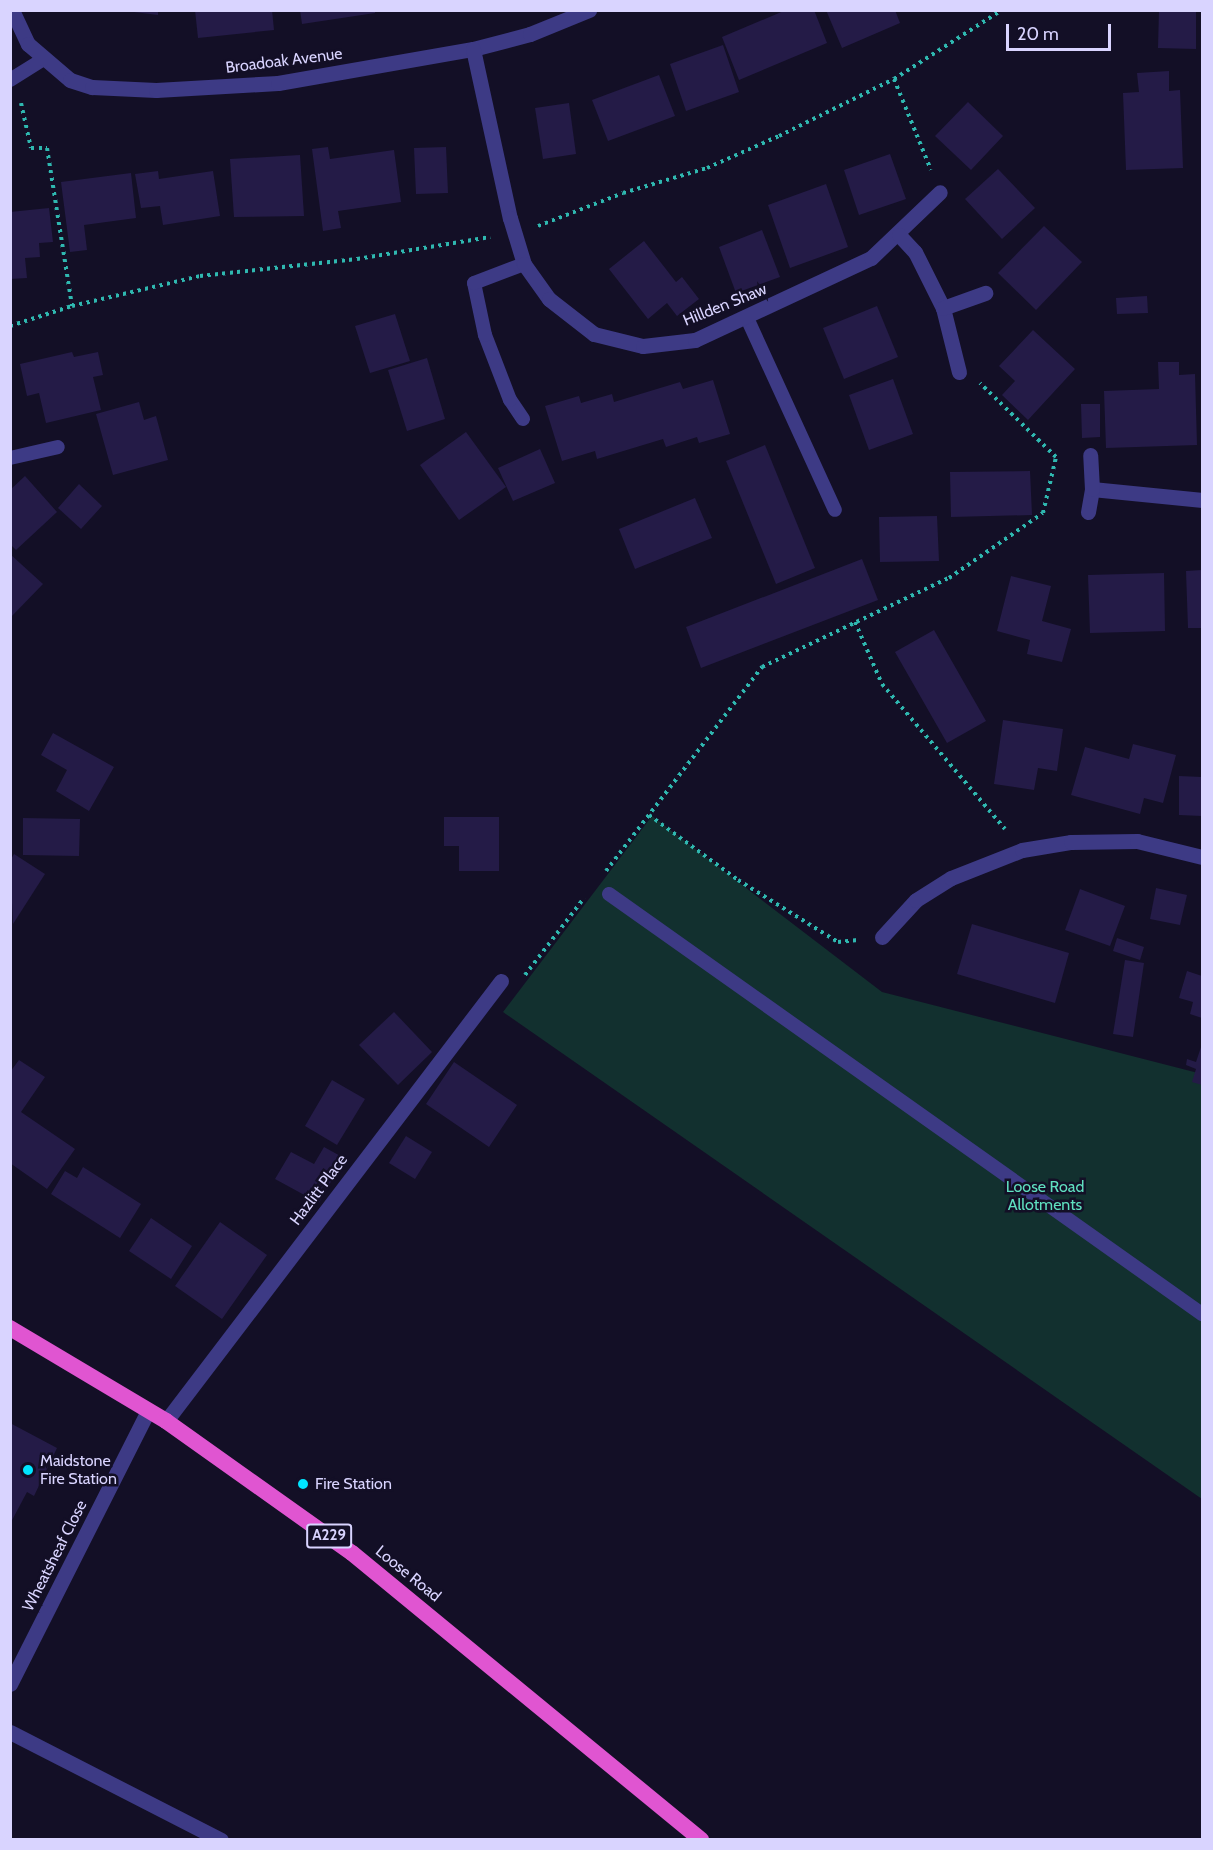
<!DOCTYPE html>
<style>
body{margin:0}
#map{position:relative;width:1213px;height:1850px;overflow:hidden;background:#130f26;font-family:Cabin,sans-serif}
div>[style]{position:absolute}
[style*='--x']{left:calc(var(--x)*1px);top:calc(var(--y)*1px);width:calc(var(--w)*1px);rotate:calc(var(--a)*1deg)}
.green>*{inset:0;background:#12302f}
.building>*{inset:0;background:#241b47}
.path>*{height:4px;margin-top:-2px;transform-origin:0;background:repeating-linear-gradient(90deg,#2fb8b0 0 3px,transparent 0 7.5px)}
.service>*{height:14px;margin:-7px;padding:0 7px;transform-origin:7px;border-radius:7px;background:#3d3a85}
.minor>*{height:15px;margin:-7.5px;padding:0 7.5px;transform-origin:7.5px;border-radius:7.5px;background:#3d3a85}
.trunk>*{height:16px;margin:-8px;padding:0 8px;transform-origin:8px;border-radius:8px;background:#e055d1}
.dots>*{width:16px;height:16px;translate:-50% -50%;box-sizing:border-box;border:3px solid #130f26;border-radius:50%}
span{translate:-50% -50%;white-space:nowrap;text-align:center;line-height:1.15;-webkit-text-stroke:5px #130f26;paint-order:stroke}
.shield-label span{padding:2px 4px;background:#130f26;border:2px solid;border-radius:4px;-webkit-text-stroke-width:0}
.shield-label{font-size:15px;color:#d9d4ff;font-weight:700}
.street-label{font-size:16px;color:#d9d4ff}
.park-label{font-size:16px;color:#5fe0c0}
.poi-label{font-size:16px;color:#d9d4ff}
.left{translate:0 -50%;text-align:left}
.frame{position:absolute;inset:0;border:12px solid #d9d4ff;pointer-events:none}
.scale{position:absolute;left:1006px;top:24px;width:105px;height:27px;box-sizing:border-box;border:3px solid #d9d4ff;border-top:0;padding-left:8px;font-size:18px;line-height:21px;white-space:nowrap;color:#d9d4ff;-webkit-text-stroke:4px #130f26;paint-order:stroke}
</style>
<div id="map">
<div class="green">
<div style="clip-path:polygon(652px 816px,882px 992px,1202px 1074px,1202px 1499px,503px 1012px)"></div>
</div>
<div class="building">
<div style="clip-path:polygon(118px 10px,158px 10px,158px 15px)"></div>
<div style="clip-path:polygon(195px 10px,272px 10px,274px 30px,198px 38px)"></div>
<div style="clip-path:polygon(300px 10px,375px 10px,375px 13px,302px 24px)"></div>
<div style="clip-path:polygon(786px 10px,814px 10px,827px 43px,739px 80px,722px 37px)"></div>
<div style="clip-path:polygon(826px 10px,895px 10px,900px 23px,842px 48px)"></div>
<div style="clip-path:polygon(1159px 10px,1196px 10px,1196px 49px,1158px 48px)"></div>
<div style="clip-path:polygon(723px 45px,739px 92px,686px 111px,670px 64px)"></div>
<div style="clip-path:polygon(1169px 71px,1169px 91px,1180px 90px,1183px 168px,1126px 170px,1123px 93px,1139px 92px,1137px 73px)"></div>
<div style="clip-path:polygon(659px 75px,675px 116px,608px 141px,592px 100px)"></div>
<div style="clip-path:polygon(968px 102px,1003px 136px,971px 170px,935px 136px)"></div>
<div style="clip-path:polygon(569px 103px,576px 154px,543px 159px,535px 108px)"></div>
<div style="clip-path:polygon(328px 147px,330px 159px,394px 150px,401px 202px,338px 211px,341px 228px,323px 231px,312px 149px)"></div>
<div style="clip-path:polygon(446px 147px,448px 193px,416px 194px,414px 148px)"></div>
<div style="clip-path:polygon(890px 154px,906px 199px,859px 215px,844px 170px)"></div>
<div style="clip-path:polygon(300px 155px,304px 216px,234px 217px,230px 159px)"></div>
<div style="clip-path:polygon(998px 169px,1035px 208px,1002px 239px,965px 199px)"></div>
<div style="clip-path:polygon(158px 171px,159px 179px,213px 171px,220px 216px,163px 225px,160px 206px,141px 208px,135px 174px)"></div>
<div style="clip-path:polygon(131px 173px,136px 218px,84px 225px,87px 250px,70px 252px,61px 182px)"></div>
<div style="clip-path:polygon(826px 184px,848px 247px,790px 268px,768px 205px)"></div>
<div style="clip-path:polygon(49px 208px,53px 242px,39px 243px,40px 257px,25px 258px,27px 278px,10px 279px,10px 212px)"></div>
<div style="clip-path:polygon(1044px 226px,1082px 262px,1036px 310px,998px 273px)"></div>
<div style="clip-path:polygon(762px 230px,780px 277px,736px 293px,719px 247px)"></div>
<div style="clip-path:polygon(644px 241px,676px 282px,682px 277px,699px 299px,677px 316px,667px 303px,648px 319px,609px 269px)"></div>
<div style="clip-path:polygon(1147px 296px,1148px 313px,1117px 314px,1116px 298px)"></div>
<div style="clip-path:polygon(877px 306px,898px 357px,844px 379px,823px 328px)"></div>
<div style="clip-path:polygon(395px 314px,410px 361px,370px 373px,355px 326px)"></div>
<div style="clip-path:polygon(1033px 330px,1075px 369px,1028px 420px,1002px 395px,1015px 381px,999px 366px)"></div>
<div style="clip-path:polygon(72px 352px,74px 357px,98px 352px,103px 375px,93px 377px,101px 410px,46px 423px,39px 393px,27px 396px,20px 364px)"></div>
<div style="clip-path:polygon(427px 358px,445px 419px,407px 431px,388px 370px)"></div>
<div style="clip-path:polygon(1158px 362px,1179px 362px,1179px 375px,1195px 374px,1197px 445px,1106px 448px,1104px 391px,1159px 389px)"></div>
<div style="clip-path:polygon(893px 379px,913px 434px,869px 450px,849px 395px)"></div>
<div style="clip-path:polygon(713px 380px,730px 434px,699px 443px,697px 437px,666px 447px,663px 439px,597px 459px,595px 451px,562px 461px,545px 406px,579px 396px,581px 403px,612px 394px,614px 402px,680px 382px,683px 389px)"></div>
<div style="clip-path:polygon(139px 402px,144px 420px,156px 416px,168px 460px,113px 475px,96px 414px)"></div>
<div style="clip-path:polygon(1081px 404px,1100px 404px,1100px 437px,1082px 438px)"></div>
<div style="clip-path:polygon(466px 432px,506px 487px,459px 520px,420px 465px)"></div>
<div style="clip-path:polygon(765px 445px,815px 568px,776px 584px,726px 461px)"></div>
<div style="clip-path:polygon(540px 449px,555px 483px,513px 501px,498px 468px)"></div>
<div style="clip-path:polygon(1030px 471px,1032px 515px,951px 517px,950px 472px)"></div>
<div style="clip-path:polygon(25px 476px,57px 512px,16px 550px,10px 544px,10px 490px)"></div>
<div style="clip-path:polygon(79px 484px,102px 506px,81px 529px,58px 508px)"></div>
<div style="clip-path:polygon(695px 498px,712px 538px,635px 569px,619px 529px)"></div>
<div style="clip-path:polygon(937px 516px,939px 561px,880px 562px,879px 517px)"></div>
<div style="clip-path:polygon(10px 554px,43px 584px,10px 618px)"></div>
<div style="clip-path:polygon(862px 559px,878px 600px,701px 668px,686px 627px)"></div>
<div style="clip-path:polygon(1202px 570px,1202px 628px,1188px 628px,1186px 571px)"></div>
<div style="clip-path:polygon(1164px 573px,1165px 631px,1090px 633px,1088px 575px)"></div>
<div style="clip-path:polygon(1011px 576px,1051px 586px,1042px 621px,1071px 629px,1062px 662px,1027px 654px,1030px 640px,997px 631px)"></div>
<div style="clip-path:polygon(934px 630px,986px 721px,947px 743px,895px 652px)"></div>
<div style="clip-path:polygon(1003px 720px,1063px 729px,1057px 771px,1038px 768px,1034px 790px,994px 784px)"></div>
<div style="clip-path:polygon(53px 733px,114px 767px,89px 811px,56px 791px,67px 770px,41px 755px)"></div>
<div style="clip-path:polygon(1133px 744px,1176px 755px,1163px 803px,1144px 798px,1140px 814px,1071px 795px,1085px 747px,1129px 759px)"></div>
<div style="clip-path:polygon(1179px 776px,1202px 777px,1202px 816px,1179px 815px)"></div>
<div style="clip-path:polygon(444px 817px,499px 817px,499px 871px,459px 871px,459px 846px,444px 846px)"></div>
<div style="clip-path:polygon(23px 818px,80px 819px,79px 856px,23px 855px)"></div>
<div style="clip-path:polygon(14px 854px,45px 874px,13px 924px,10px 861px)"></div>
<div style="clip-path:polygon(1156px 888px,1187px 895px,1180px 925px,1150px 919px)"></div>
<div style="clip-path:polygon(1080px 889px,1125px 906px,1110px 946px,1065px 930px)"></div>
<div style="clip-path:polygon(972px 924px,1069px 953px,1055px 1003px,957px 974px)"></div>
<div style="clip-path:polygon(1117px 938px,1144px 947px,1140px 960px,1113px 951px)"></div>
<div style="clip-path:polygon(1125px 960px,1144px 963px,1133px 1037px,1113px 1034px)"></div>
<div style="clip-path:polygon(1187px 971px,1202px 976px,1202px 1018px,1190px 1014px,1193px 1002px,1179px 998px)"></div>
<div style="clip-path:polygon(394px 1012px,432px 1052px,398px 1085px,359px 1045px)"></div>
<div style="clip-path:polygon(1202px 1044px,1202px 1085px,1192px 1082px,1196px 1069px,1186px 1065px,1187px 1059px,1196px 1062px)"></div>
<div style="clip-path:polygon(19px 1060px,45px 1077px,21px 1112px,75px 1149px,47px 1189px,10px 1163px,10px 1072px)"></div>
<div style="clip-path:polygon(454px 1062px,517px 1105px,489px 1147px,426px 1104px)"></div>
<div style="clip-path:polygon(332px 1080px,365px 1099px,337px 1145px,305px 1126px)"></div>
<div style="clip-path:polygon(406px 1136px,432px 1152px,415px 1179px,389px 1163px)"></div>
<div style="clip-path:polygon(324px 1147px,344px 1158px,319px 1203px,275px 1179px,291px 1152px,314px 1164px)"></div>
<div style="clip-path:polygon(83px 1167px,141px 1204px,120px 1238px,51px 1194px,65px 1171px,77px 1178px)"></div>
<div style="clip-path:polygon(151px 1218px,192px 1246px,171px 1279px,129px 1251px)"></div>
<div style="clip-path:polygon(220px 1222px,267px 1255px,222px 1319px,175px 1286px)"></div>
<div style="clip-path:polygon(10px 1423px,57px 1448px,34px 1496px,27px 1492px,10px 1524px)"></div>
</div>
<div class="path">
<div style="--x:894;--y:79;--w:98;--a:67.9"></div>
<div style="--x:21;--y:103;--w:46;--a:77.5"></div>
<div style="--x:31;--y:148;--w:16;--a:0"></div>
<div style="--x:47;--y:148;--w:160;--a:81"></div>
<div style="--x:538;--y:226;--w:91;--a:-21.2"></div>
<div style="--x:623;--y:193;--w:88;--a:-16.6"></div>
<div style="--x:707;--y:168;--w:79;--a:-24"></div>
<div style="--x:779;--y:136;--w:128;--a:-26.4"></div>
<div style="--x:894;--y:79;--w:128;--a:-32.6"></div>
<div style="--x:10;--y:326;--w:65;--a:-17.9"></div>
<div style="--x:72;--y:306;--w:131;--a:-13.2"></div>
<div style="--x:200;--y:276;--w:158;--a:-6.2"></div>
<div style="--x:357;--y:259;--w:135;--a:-9.4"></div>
<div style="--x:855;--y:622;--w:68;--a:66.5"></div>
<div style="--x:882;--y:684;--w:190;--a:49.7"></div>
<div style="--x:649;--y:815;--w:110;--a:36.1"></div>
<div style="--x:738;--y:880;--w:118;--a:31.8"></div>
<div style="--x:838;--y:942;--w:20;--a:-6"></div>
<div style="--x:606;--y:871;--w:257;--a:-52.6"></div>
<div style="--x:762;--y:667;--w:207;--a:-25.5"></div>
<div style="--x:949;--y:578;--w:114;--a:-34.7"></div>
<div style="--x:1043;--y:513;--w:57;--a:-76.9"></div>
<div style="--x:1056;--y:457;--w:106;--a:-135.8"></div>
<div style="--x:525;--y:975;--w:97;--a:-52.5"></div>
</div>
<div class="service">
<div style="--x:10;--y:80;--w:38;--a:-32"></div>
<div style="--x:747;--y:318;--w:211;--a:65.4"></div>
<div style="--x:523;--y:419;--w:23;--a:-124"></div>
<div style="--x:510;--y:400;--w:70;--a:-111"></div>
<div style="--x:485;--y:335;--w:53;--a:-101.9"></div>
<div style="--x:474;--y:283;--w:53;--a:-20.8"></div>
<div style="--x:10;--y:458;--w:49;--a:-12.9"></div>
<div style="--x:609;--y:894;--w:727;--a:35.31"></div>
</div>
<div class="minor">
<div style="--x:12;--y:10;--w:38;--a:65"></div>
<div style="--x:28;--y:44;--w:55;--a:40.6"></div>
<div style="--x:70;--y:80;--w:23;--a:18"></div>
<div style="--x:92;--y:87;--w:64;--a:2.7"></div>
<div style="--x:156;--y:90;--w:122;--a:-3.3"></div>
<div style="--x:278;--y:83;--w:198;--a:-9.9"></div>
<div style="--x:473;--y:49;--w:59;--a:-14.7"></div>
<div style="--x:530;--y:34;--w:64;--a:-22.1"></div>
<div style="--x:473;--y:49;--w:173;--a:77.7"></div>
<div style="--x:510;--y:218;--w:48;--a:73.1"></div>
<div style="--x:524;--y:264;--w:43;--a:54.5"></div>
<div style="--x:549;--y:299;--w:57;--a:37.9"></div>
<div style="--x:594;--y:334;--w:50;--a:13.8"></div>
<div style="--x:643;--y:346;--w:52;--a:-6.6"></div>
<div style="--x:695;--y:340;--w:194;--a:-25"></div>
<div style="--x:871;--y:258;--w:95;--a:-43.7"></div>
<div style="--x:899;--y:235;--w:23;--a:47"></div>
<div style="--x:915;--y:252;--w:63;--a:63.4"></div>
<div style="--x:943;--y:308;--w:66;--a:76"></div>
<div style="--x:943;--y:308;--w:45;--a:-19.7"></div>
<div style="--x:1092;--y:489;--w:111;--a:5.7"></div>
<div style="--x:1088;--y:512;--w:23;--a:-80"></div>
<div style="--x:1092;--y:489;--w:34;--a:-93"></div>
<div style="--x:882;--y:937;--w:50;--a:-47.4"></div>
<div style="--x:916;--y:900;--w:41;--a:-32.2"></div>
<div style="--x:951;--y:878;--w:76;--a:-21.5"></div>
<div style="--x:1022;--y:850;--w:50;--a:-9.3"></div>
<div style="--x:1071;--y:842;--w:66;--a:-0.9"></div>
<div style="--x:1137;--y:841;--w:67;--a:13.8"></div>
<div style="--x:166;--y:1421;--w:553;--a:-52.72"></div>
<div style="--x:10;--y:1684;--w:306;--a:-63.2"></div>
<div style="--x:10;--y:1732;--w:237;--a:27.1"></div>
</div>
<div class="trunk">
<div style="--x:10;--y:1328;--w:182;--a:30.8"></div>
<div style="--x:166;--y:1421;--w:228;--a:35.4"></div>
<div style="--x:352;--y:1553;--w:452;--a:39.4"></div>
</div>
<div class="dots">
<div style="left:28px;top:1470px;background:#00e5ff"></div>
<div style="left:303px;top:1484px;background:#00e5ff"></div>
</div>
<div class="shield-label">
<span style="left:329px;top:1536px">A229</span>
</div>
<div class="street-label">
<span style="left:284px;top:61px;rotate:-7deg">Broadoak Avenue</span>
<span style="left:725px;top:305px;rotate:-22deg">Hillden Shaw</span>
<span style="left:319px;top:1190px;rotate:-53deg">Hazlitt Place</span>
<span style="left:55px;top:1556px;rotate:-63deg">Wheatsheaf Close</span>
<span style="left:408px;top:1574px;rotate:39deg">Loose Road</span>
</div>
<div class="park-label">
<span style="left:1045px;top:1196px">Loose Road<br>Allotments</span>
</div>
<div class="poi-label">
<span class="left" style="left:40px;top:1470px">Maidstone<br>Fire Station</span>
<span class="left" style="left:315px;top:1484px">Fire Station</span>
</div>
<div class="frame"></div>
<div class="scale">20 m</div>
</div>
